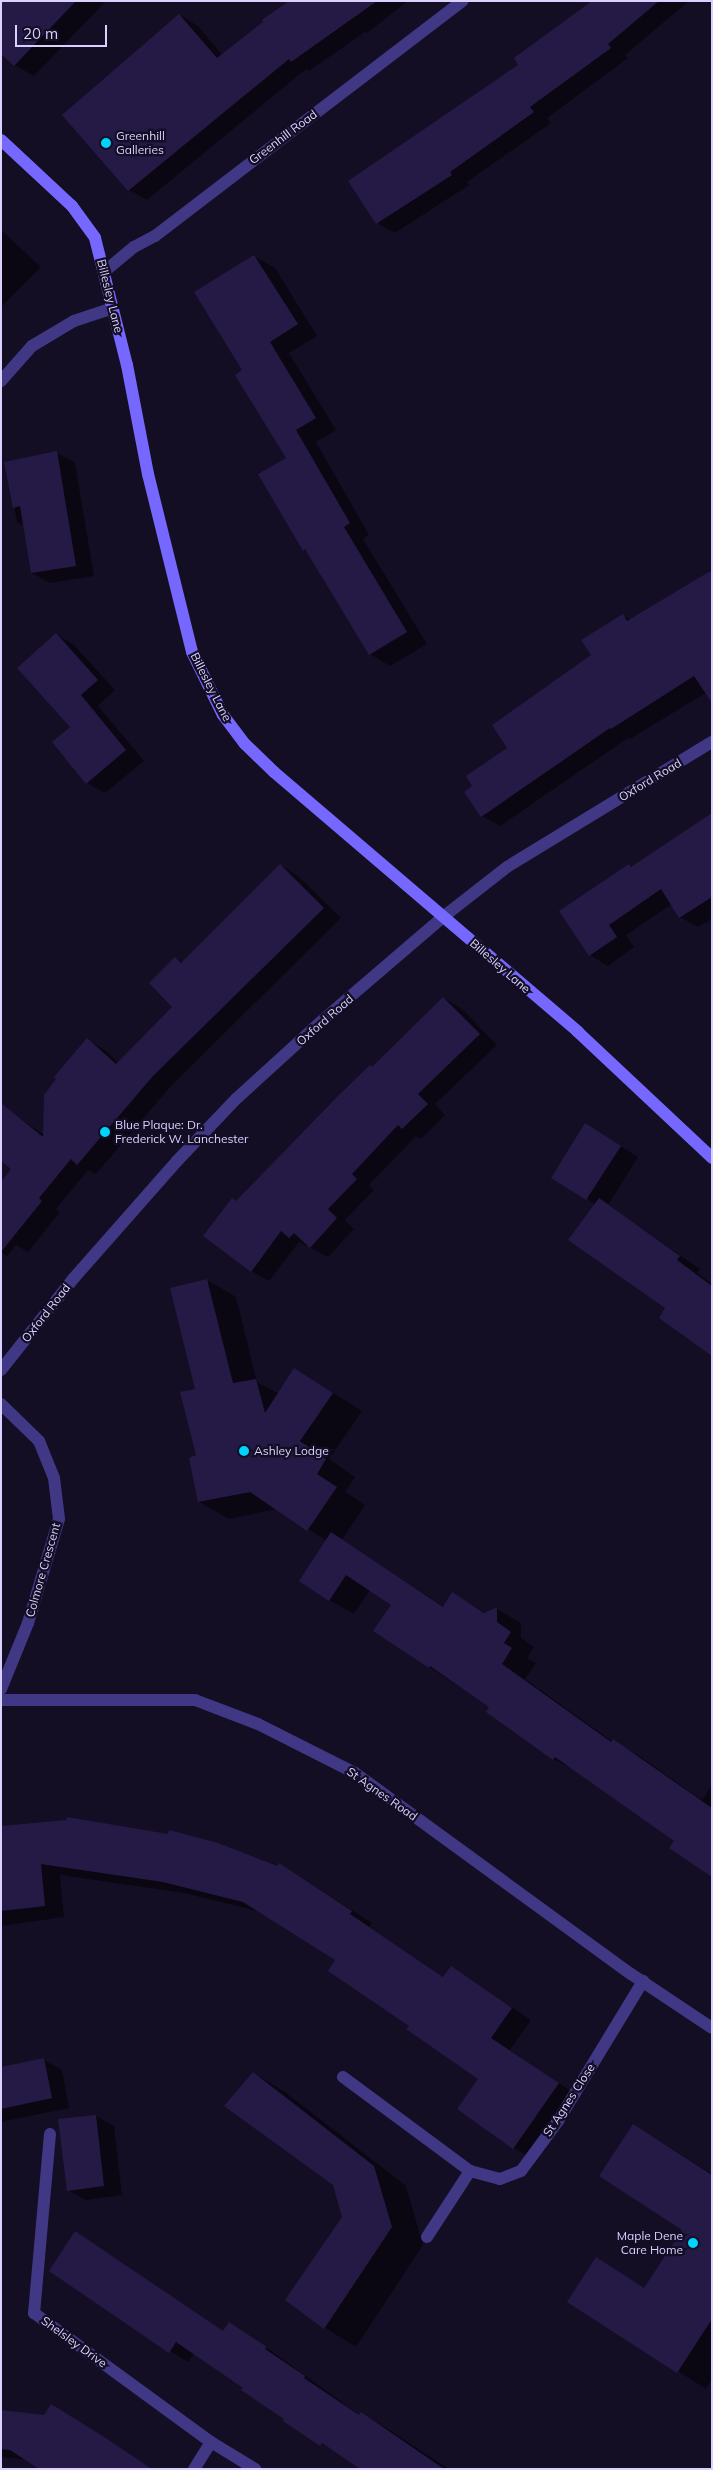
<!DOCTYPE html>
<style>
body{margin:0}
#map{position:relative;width:713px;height:2470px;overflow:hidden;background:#130e24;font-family:Mulish,sans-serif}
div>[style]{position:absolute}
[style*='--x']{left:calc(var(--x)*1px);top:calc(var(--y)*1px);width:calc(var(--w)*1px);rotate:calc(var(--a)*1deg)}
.shadow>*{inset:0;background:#0007}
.building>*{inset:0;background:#251a46}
.street>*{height:12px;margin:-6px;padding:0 6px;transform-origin:6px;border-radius:6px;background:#403884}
.secondary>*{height:12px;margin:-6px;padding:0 6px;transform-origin:6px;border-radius:6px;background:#7668ff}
.dots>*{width:14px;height:14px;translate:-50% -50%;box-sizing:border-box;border:2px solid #130e24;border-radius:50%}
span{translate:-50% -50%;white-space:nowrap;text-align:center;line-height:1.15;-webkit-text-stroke:4.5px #130e24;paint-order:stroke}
.poi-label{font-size:12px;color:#dad1ff}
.left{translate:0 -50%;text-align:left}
.right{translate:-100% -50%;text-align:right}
.street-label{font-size:12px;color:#dad1ff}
.frame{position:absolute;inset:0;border:2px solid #dad1ff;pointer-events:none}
.scale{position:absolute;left:15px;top:25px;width:92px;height:22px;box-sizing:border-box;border:2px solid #dad1ff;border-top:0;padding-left:6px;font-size:15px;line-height:18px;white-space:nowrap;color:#dad1ff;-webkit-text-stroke:4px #130e24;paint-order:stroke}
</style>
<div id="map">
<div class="shadow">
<div style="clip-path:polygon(1px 1px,106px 1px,34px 76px,14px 65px)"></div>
<div style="clip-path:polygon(291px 1px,408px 1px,367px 33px,365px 32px,309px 71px,306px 69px,147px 200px,129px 190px,180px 15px,198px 26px,222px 55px)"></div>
<div style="clip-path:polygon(594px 1px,689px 1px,625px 55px,628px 58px,547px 118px,551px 123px,467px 182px,469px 185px,395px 233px,377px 223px,520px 65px)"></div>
<div style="clip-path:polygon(1px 230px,41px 267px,1px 307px)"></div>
<div style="clip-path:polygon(254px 256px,275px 268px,317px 336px,289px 353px,336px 430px,316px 442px,369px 535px,363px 539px,427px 644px,390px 666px,370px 654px,309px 553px,303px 550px,288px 459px,244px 371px)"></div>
<div style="clip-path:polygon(57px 453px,75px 463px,94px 576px,50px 583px,32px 573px,24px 526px,17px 522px,6px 463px)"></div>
<div style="clip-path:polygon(712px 569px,712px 689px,630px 739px,628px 738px,500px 826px,482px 816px,474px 786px,592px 656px,623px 616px,631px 620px,692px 584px)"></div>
<div style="clip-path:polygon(56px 634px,74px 645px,115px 690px,98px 706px,144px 761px,105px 793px,87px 783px,72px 727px)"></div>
<div style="clip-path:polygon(712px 821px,712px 919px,698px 927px,680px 917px,672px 904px,626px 935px,634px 947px,608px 966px,590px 955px,629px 865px,633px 867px)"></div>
<div style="clip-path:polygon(281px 865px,298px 876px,341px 918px,171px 1086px,96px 1174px,88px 1170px,56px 1209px,60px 1212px,28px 1252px,16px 1245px,7px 1256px,1px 1252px,1px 1184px,13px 1169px,11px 1112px,44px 1135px,87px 1040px,105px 1050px,119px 1063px,174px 1007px,176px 958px,183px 963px)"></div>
<div style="clip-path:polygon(444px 998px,462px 1009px,497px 1045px,435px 1104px,445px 1115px,421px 1139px,416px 1136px,369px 1185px,374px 1190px,345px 1220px,354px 1229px,328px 1257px,299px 1242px,269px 1281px,251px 1271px,237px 1202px)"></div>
<div style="clip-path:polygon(603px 1135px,638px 1157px,608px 1205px,700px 1269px,697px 1273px,712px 1284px,712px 1355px,667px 1308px,595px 1204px,552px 1177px)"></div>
<div style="clip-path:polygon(207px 1280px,236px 1297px,257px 1382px,279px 1394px,295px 1369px,362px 1411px,329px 1459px,355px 1477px,345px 1492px,365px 1505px,342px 1540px,444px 1607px,453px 1594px,486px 1613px,497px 1609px,521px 1623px,521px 1638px,534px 1647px,527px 1658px,536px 1663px,525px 1679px,613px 1742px,638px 1755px,702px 1800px,712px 1785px,712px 1876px,676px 1840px,579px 1772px,553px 1759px,491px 1707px,429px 1667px,393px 1605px,370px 1590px,354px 1614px,329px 1600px,327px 1541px,277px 1509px,229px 1519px,199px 1502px,197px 1390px)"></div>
<div style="clip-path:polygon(1px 1827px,278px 1867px,280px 1864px,372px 1923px,369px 1927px,444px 1977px,451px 1967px,531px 2020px,510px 2050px,578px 2096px,534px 2160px,514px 2148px,459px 2109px,479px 2078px,411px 2025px,337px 1960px,261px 1912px,184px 1893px,60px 1875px,64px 1917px,1px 1926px)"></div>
<div style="clip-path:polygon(44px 2060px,62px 2070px,69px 2108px,1px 2122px,1px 2068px)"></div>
<div style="clip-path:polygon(254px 2073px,285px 2092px,406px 2186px,423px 2245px,356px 2347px,325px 2328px,287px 2299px,343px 2217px,334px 2184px)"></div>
<div style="clip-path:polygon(96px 2116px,114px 2126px,122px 2195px,86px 2200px,68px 2190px)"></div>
<div style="clip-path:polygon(634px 2125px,712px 2174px,712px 2379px,706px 2389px,569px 2302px,597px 2258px,649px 2292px,684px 2230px)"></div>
<div style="clip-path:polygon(76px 2233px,224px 2332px,230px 2323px,248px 2334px,361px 2416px,362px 2414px,380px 2424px,449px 2469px,362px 2469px,285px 2420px,286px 2419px,244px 2387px,194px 2353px,188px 2362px,170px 2351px)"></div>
<div style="clip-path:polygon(1px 2411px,119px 2447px,152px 2469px,42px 2469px,28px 2460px,1px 2457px)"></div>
</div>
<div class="building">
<div style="clip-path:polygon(1px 1px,76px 1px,14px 66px,1px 54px)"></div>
<div style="clip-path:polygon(289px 1px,377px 1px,291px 62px,289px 59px,128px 191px,62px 115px,179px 14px,217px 58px,263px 22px,262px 20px)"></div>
<div style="clip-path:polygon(592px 1px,659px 1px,608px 44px,611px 48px,530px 107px,534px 112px,450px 172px,452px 175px,376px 224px,348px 181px,518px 65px,514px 58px)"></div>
<div style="clip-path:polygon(254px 255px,298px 324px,270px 342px,316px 418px,296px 430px,350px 523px,344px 527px,407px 632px,369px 655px,305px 549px,303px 551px,258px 474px,286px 458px,235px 375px,242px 370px,194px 292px)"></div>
<div style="clip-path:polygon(57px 451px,76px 566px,31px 573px,20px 506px,13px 508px,4px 462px)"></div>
<div style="clip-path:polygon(712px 570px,712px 703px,694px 676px,611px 729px,610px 728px,481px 817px,464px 792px,472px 786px,466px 776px,507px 748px,492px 725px,591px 655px,581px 640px,623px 614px,627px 621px)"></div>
<div style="clip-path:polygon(56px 633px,98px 680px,81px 695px,126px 750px,86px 784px,52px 742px,70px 727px,17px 668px)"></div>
<div style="clip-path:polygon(712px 813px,712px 897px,679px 918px,661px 889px,609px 925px,617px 937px,589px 956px,559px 911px,629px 864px,631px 867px)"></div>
<div style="clip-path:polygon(280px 864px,324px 908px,153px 1076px,77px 1165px,71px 1159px,39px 1198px,42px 1201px,1px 1252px,1px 1182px,11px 1169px,1px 1161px,1px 1103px,43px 1137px,44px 1095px,56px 1079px,54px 1077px,87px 1038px,116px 1064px,172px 1007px,149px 983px,175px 957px,181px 963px)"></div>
<div style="clip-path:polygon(443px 997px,480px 1034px,418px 1094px,428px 1104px,402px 1129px,398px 1125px,352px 1174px,357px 1179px,328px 1209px,337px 1218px,310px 1248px,294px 1233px,289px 1238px,281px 1231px,251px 1272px,203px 1236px,232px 1198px,236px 1201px,337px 1097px,370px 1065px,372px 1067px)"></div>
<div style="clip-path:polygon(585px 1123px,621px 1146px,586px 1200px,551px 1178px)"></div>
<div style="clip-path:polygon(599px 1198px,680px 1256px,677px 1260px,712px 1286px,712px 1356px,659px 1318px,665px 1308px,568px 1240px)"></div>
<div style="clip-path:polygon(207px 1279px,233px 1383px,256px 1379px,265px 1413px,294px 1368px,333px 1393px,300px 1441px,326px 1459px,317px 1474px,337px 1487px,307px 1531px,250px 1492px,198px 1502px,189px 1458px,196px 1455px,180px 1392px,195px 1389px,170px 1288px)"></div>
<div style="clip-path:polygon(331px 1532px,443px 1607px,452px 1592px,484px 1613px,497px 1607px,497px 1622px,511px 1632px,504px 1643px,512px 1648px,502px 1664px,611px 1742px,613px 1739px,712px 1808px,712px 1877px,669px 1848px,674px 1841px,555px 1757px,553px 1760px,486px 1712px,489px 1707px,430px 1666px,429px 1668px,373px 1631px,391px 1605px,346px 1575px,329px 1601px,299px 1581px)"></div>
<div style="clip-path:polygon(67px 1817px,168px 1834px,169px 1830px,218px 1843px,277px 1866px,279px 1863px,352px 1911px,350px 1914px,443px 1977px,451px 1966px,512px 2008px,491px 2038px,559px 2083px,513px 2149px,457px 2109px,478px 2079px,406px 2029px,409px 2026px,328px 1971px,335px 1960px,243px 1902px,163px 1882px,41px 1864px,45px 1906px,1px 1911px,1px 1826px,66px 1820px)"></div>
<div style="clip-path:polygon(44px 2058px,52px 2098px,1px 2109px,1px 2067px)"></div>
<div style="clip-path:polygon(253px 2072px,374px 2166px,392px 2227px,324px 2329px,285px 2300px,342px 2217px,333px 2185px,224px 2106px)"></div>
<div style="clip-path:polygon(96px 2115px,104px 2186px,67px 2191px,58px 2119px)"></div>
<div style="clip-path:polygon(633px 2124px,712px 2175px,712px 2319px,677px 2373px,567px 2302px,596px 2257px,644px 2288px,682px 2230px,599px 2176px)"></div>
<div style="clip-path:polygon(75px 2231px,223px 2331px,229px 2322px,267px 2347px,265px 2349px,305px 2376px,304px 2378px,359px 2415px,361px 2412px,444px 2469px,360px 2469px,322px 2443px,320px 2446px,283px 2421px,284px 2419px,241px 2390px,243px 2388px,176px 2342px,169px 2353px,49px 2271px)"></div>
<div style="clip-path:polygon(51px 2404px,101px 2435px,152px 2469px,39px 2469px,10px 2450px,1px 2449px,1px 2410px,44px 2415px)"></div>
</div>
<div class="street">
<div style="--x:104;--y:272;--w:39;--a:-40"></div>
<div style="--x:134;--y:247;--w:24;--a:-28"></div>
<div style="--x:155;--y:236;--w:387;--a:-37.4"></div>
<div style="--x:1;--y:381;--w:47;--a:-48.5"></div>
<div style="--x:32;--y:346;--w:49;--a:-30.8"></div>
<div style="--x:74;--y:321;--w:41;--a:-18.4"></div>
<div style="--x:1;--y:1370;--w:116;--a:-51.6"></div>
<div style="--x:73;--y:1279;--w:157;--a:-48.6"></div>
<div style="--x:177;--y:1161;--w:86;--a:-46.4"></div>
<div style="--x:236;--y:1099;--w:119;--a:-42.3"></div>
<div style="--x:324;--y:1019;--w:157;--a:-40.6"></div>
<div style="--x:443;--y:917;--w:81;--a:-38"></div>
<div style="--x:507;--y:867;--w:240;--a:-31.4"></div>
<div style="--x:1;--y:1404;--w:53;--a:44.2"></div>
<div style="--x:39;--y:1441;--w:40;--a:68"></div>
<div style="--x:54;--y:1478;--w:41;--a:83"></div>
<div style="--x:59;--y:1519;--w:109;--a:106.6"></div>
<div style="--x:28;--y:1623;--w:71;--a:112.2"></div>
<div style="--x:1;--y:1700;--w:194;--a:0"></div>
<div style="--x:195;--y:1700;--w:67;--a:20.9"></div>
<div style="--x:258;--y:1724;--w:109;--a:26.8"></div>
<div style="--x:355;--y:1773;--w:341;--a:36.1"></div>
<div style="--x:631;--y:1974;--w:97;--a:33.7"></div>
<div style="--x:343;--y:2077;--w:158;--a:36.5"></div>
<div style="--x:470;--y:2171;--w:31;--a:15"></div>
<div style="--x:500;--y:2179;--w:22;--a:-21"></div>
<div style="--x:521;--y:2171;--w:62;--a:-53.5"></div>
<div style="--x:558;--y:2121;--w:164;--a:-58.7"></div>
<div style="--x:50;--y:2134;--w:180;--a:95.1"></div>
<div style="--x:34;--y:2313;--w:219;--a:36.1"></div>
<div style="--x:211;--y:2442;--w:32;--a:122"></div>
<div style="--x:427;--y:2237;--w:79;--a:-56.9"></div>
<div style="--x:211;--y:2442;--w:52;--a:31.5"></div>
</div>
<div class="secondary">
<div style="--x:1;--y:140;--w:97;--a:42.9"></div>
<div style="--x:72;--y:206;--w:39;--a:54"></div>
<div style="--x:95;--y:238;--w:131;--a:75.9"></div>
<div style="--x:127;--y:365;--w:111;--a:79.1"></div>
<div style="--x:148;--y:474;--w:183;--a:76.1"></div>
<div style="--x:192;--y:652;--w:70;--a:63.8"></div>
<div style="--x:223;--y:715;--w:36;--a:53"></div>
<div style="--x:245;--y:744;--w:40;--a:44"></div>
<div style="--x:274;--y:772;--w:400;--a:40.5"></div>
<div style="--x:578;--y:1032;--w:184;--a:43.2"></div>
</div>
<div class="dots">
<div style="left:106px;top:143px;background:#00d3fc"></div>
<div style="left:105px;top:1132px;background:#00d3fc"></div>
<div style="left:244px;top:1451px;background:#00d3fc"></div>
<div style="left:693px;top:2243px;background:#00d3fc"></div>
</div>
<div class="poi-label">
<span class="left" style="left:116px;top:143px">Greenhill<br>Galleries</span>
<span class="left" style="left:115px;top:1132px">Blue Plaque: Dr.<br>Frederick W. Lanchester</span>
<span class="left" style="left:254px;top:1451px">Ashley Lodge</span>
<span class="right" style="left:683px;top:2243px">Maple Dene<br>Care Home</span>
</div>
<div class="street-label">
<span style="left:283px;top:137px;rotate:-37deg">Greenhill Road</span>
<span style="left:110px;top:296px;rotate:76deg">Billesley Lane</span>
<span style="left:211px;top:687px;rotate:63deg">Billesley Lane</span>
<span style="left:650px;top:780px;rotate:-31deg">Oxford Road</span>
<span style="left:500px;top:966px;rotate:41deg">Billesley Lane</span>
<span style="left:325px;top:1020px;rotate:-41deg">Oxford Road</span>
<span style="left:46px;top:1313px;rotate:-52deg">Oxford Road</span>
<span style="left:43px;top:1570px;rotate:-74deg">Colmore Crescent</span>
<span style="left:382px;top:1794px;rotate:35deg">St Agnes Road</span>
<span style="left:569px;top:2100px;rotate:-57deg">St Agnes Close</span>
<span style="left:74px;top:2342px;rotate:36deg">Shelsley Drive</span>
</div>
<div class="frame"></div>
<div class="scale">20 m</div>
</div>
